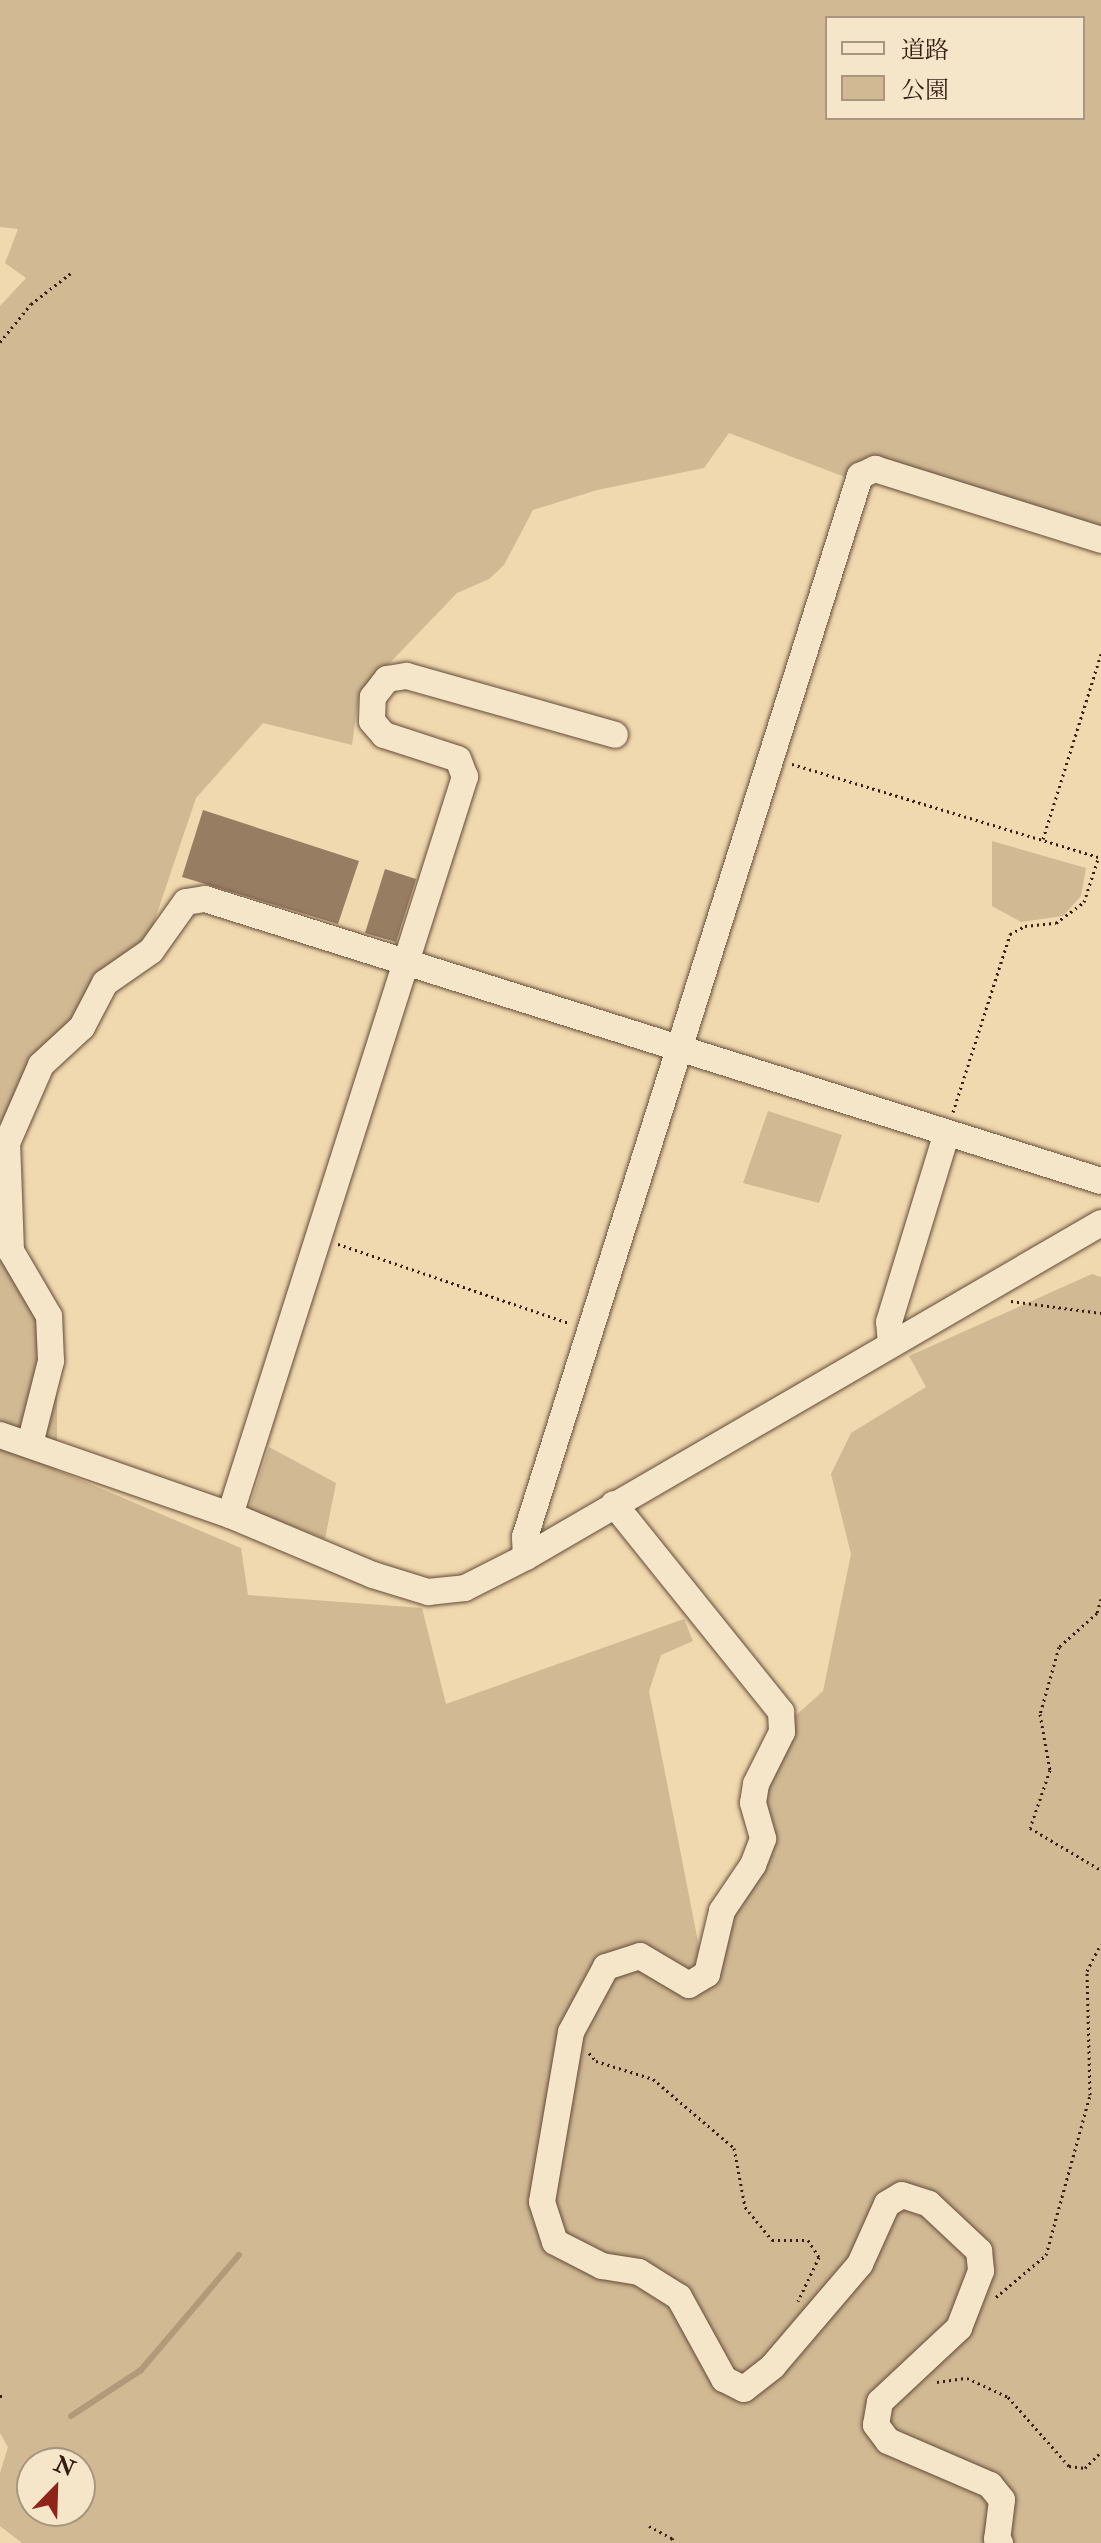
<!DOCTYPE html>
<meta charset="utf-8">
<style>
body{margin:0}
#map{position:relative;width:1101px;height:2543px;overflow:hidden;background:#f0d9ae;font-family:"IM FELL Double Pica","Noto Serif JP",serif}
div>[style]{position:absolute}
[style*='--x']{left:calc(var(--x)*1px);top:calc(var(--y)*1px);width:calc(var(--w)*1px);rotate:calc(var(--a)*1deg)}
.green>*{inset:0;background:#d0b993}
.stream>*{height:6px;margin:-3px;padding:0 3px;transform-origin:3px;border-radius:3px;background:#b19979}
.building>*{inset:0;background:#977e63}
.path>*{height:3px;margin-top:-1.5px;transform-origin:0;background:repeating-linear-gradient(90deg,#361c12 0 2px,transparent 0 6px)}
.roads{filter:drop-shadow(0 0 2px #644b39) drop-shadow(0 0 2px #644b39)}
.minor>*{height:26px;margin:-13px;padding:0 13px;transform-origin:13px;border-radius:13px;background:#f5e6ca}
span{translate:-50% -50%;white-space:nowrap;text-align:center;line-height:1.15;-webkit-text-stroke:7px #f5e6ca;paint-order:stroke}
.legend{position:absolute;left:825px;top:16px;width:260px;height:104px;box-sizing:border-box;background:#f5e6ca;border:2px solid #a99580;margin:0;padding:10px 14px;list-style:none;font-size:24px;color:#361c12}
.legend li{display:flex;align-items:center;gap:16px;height:40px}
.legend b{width:40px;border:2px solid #a99580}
.north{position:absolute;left:16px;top:2447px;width:80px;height:80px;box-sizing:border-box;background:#f5e6ca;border:2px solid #a99580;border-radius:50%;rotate:23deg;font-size:22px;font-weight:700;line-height:32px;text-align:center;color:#361c12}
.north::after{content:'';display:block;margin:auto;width:28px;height:36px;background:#8f2418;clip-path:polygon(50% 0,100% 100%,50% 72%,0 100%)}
</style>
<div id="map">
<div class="green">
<div style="clip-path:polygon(evenodd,0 0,1101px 0,1101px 529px,869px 456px,845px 477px,729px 433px,704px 468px,597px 490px,533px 510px,504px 565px,489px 579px,457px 593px,359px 695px,352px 745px,263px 723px,196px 798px,147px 943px,68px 1030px,0 1135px,0 306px,26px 278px,5px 263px,18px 229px,0 227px,0 0,827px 18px,1083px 18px,1083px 118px,827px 118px,827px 18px)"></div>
<div style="clip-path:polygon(992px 841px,1086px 868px,1081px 896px,1063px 916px,1021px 922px,992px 906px)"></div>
<div style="clip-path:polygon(768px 1111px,842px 1135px,819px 1203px,743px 1183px)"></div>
<div style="clip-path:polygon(evenodd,0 1260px,57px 1322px,57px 1470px,241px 1548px,248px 1595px,422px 1608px,446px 1704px,684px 1619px,693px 1641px,661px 1655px,649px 1691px,701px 1957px,754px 1853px,773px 1736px,823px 1691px,851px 1554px,831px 1474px,851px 1433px,926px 1387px,909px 1356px,1092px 1274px,1101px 1277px,1101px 2543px,22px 2543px,0 2526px,0 2473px,8px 2447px,0 2433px,0 1260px,32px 2463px,80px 2463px,80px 2511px,32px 2511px,32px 2463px)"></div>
<div style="clip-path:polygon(269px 1447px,336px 1483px,325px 1539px,249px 1509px)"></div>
</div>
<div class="stream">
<div style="--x:71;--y:2416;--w:84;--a:-33.3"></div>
<div style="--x:141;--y:2370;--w:151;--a:-49.6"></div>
</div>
<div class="building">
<div style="clip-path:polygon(203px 810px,359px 861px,338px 924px,182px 877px)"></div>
<div style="clip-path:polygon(385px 869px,416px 879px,396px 942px,365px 933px)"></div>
</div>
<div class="path">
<div style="--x:0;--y:342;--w:49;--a:-50.8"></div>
<div style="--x:31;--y:304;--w:51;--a:-37.8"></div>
<div style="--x:792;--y:764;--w:323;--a:16.9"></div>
<div style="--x:1043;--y:839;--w:194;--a:-72.6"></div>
<div style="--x:953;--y:1112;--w:187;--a:-72.2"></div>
<div style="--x:1010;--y:934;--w:17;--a:-28"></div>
<div style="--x:1025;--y:926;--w:31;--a:-6"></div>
<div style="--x:1056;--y:923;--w:35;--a:-37"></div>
<div style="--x:1084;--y:902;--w:45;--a:-72"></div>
<div style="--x:338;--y:1244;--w:244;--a:18.9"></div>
<div style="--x:1011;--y:1301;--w:91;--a:7.6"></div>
<div style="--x:1101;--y:1599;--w:15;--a:106"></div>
<div style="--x:1097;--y:1613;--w:51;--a:138.2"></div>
<div style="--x:1059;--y:1647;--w:70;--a:105.8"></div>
<div style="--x:1040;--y:1714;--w:57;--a:79.9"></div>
<div style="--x:1050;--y:1770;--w:61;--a:109"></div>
<div style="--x:1030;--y:1828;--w:82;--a:30.6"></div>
<div style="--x:589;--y:2053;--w:11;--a:49"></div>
<div style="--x:596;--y:2061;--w:60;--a:17.5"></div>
<div style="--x:653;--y:2079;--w:106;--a:40.4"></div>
<div style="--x:734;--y:2148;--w:60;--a:79.4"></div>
<div style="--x:745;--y:2207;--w:43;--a:50.7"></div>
<div style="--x:772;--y:2240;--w:36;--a:0"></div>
<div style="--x:808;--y:2240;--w:20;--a:57"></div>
<div style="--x:819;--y:2257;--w:49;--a:115.5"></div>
<div style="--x:996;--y:2297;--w:65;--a:-40"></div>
<div style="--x:1046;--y:2255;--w:166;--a:-74.6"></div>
<div style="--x:1090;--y:2095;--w:124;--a:-91.4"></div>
<div style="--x:1087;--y:1971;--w:30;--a:-63"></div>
<div style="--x:937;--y:2382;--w:30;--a:-8"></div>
<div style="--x:967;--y:2378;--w:45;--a:24.9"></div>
<div style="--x:1008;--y:2397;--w:92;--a:48.5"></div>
<div style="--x:1069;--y:2466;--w:16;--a:7"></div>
<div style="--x:1085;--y:2468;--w:23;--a:-45"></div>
<div style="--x:0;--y:2396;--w:2;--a:0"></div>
<div style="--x:649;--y:2526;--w:26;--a:28"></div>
<div style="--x:672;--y:2538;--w:5;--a:68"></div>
</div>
<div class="roads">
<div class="minor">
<div style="--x:891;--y:1344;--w:22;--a:-95"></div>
<div style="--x:889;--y:1322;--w:195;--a:-73"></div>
<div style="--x:0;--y:1435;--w:244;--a:19.2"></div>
<div style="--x:230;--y:1515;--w:155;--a:22.8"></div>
<div style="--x:373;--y:1575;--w:58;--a:17.2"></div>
<div style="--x:428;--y:1592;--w:37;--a:-6"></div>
<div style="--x:465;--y:1588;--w:68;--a:-26.9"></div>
<div style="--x:526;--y:1557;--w:665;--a:-30.15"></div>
<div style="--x:30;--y:1444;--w:86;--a:-75.8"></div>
<div style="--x:51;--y:1361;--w:45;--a:-92.5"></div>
<div style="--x:49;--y:1316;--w:75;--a:-120.3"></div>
<div style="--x:11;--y:1251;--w:108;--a:-92.1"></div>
<div style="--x:7;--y:1143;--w:85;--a:-66.4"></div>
<div style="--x:41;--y:1065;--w:56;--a:-42.8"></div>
<div style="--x:82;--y:1027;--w:50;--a:-62.4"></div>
<div style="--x:105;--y:983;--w:56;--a:-34.8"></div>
<div style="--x:151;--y:951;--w:60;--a:-54.5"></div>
<div style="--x:186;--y:902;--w:19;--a:-9"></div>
<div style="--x:205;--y:899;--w:939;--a:17.47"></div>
<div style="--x:614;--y:1504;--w:267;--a:51.2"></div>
<div style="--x:781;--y:1712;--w:20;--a:87"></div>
<div style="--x:782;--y:1732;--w:58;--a:116.6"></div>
<div style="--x:756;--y:1784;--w:19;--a:99"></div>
<div style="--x:753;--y:1803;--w:37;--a:74"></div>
<div style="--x:763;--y:1839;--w:28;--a:111"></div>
<div style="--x:753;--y:1865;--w:55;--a:124"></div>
<div style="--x:722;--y:1911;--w:65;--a:103.4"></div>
<div style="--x:707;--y:1974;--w:21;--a:149"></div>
<div style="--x:689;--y:1985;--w:57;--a:-149.4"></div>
<div style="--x:640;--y:1956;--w:36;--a:162"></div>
<div style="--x:606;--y:1967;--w:74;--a:118.3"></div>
<div style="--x:571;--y:2032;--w:172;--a:99.7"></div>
<div style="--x:542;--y:2202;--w:42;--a:72"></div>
<div style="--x:555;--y:2242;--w:53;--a:27.1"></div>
<div style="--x:602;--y:2266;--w:37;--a:9"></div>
<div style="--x:639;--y:2272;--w:47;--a:32"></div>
<div style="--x:679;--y:2297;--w:94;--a:61.2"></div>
<div style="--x:724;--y:2379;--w:22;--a:27"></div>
<div style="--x:744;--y:2389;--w:37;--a:-38"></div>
<div style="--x:773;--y:2366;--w:134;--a:-49.5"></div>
<div style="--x:860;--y:2264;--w:66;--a:-65.8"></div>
<div style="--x:887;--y:2204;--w:17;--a:-31"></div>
<div style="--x:902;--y:2195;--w:28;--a:18"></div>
<div style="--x:929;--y:2204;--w:69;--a:43.2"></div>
<div style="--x:979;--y:2251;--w:20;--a:84"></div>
<div style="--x:981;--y:2271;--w:61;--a:111.1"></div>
<div style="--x:959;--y:2328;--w:108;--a:136.9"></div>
<div style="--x:880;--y:2402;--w:23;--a:100"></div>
<div style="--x:876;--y:2425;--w:20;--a:53"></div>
<div style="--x:888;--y:2441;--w:111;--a:23.3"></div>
<div style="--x:990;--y:2485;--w:19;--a:51"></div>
<div style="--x:1002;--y:2500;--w:39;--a:97"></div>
<div style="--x:997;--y:2539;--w:5;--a:53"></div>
<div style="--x:230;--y:1515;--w:775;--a:-72.34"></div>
<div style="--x:465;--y:777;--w:19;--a:-111"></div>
<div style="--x:458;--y:759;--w:78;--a:-162"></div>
<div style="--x:384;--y:735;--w:18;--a:-131"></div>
<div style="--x:372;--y:721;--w:24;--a:-88"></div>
<div style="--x:373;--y:697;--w:23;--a:-52"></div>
<div style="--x:387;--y:679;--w:20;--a:-9"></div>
<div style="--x:407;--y:676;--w:216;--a:15.8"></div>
<div style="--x:526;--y:1557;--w:20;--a:-93"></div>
<div style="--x:525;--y:1537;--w:1113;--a:-72.48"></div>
<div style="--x:860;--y:476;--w:17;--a:-25"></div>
<div style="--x:875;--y:469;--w:237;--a:17.4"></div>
</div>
</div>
<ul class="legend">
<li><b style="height:10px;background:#f5e6ca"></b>道路</li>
<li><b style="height:22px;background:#d0b993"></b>公園</li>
</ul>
<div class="north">N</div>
</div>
